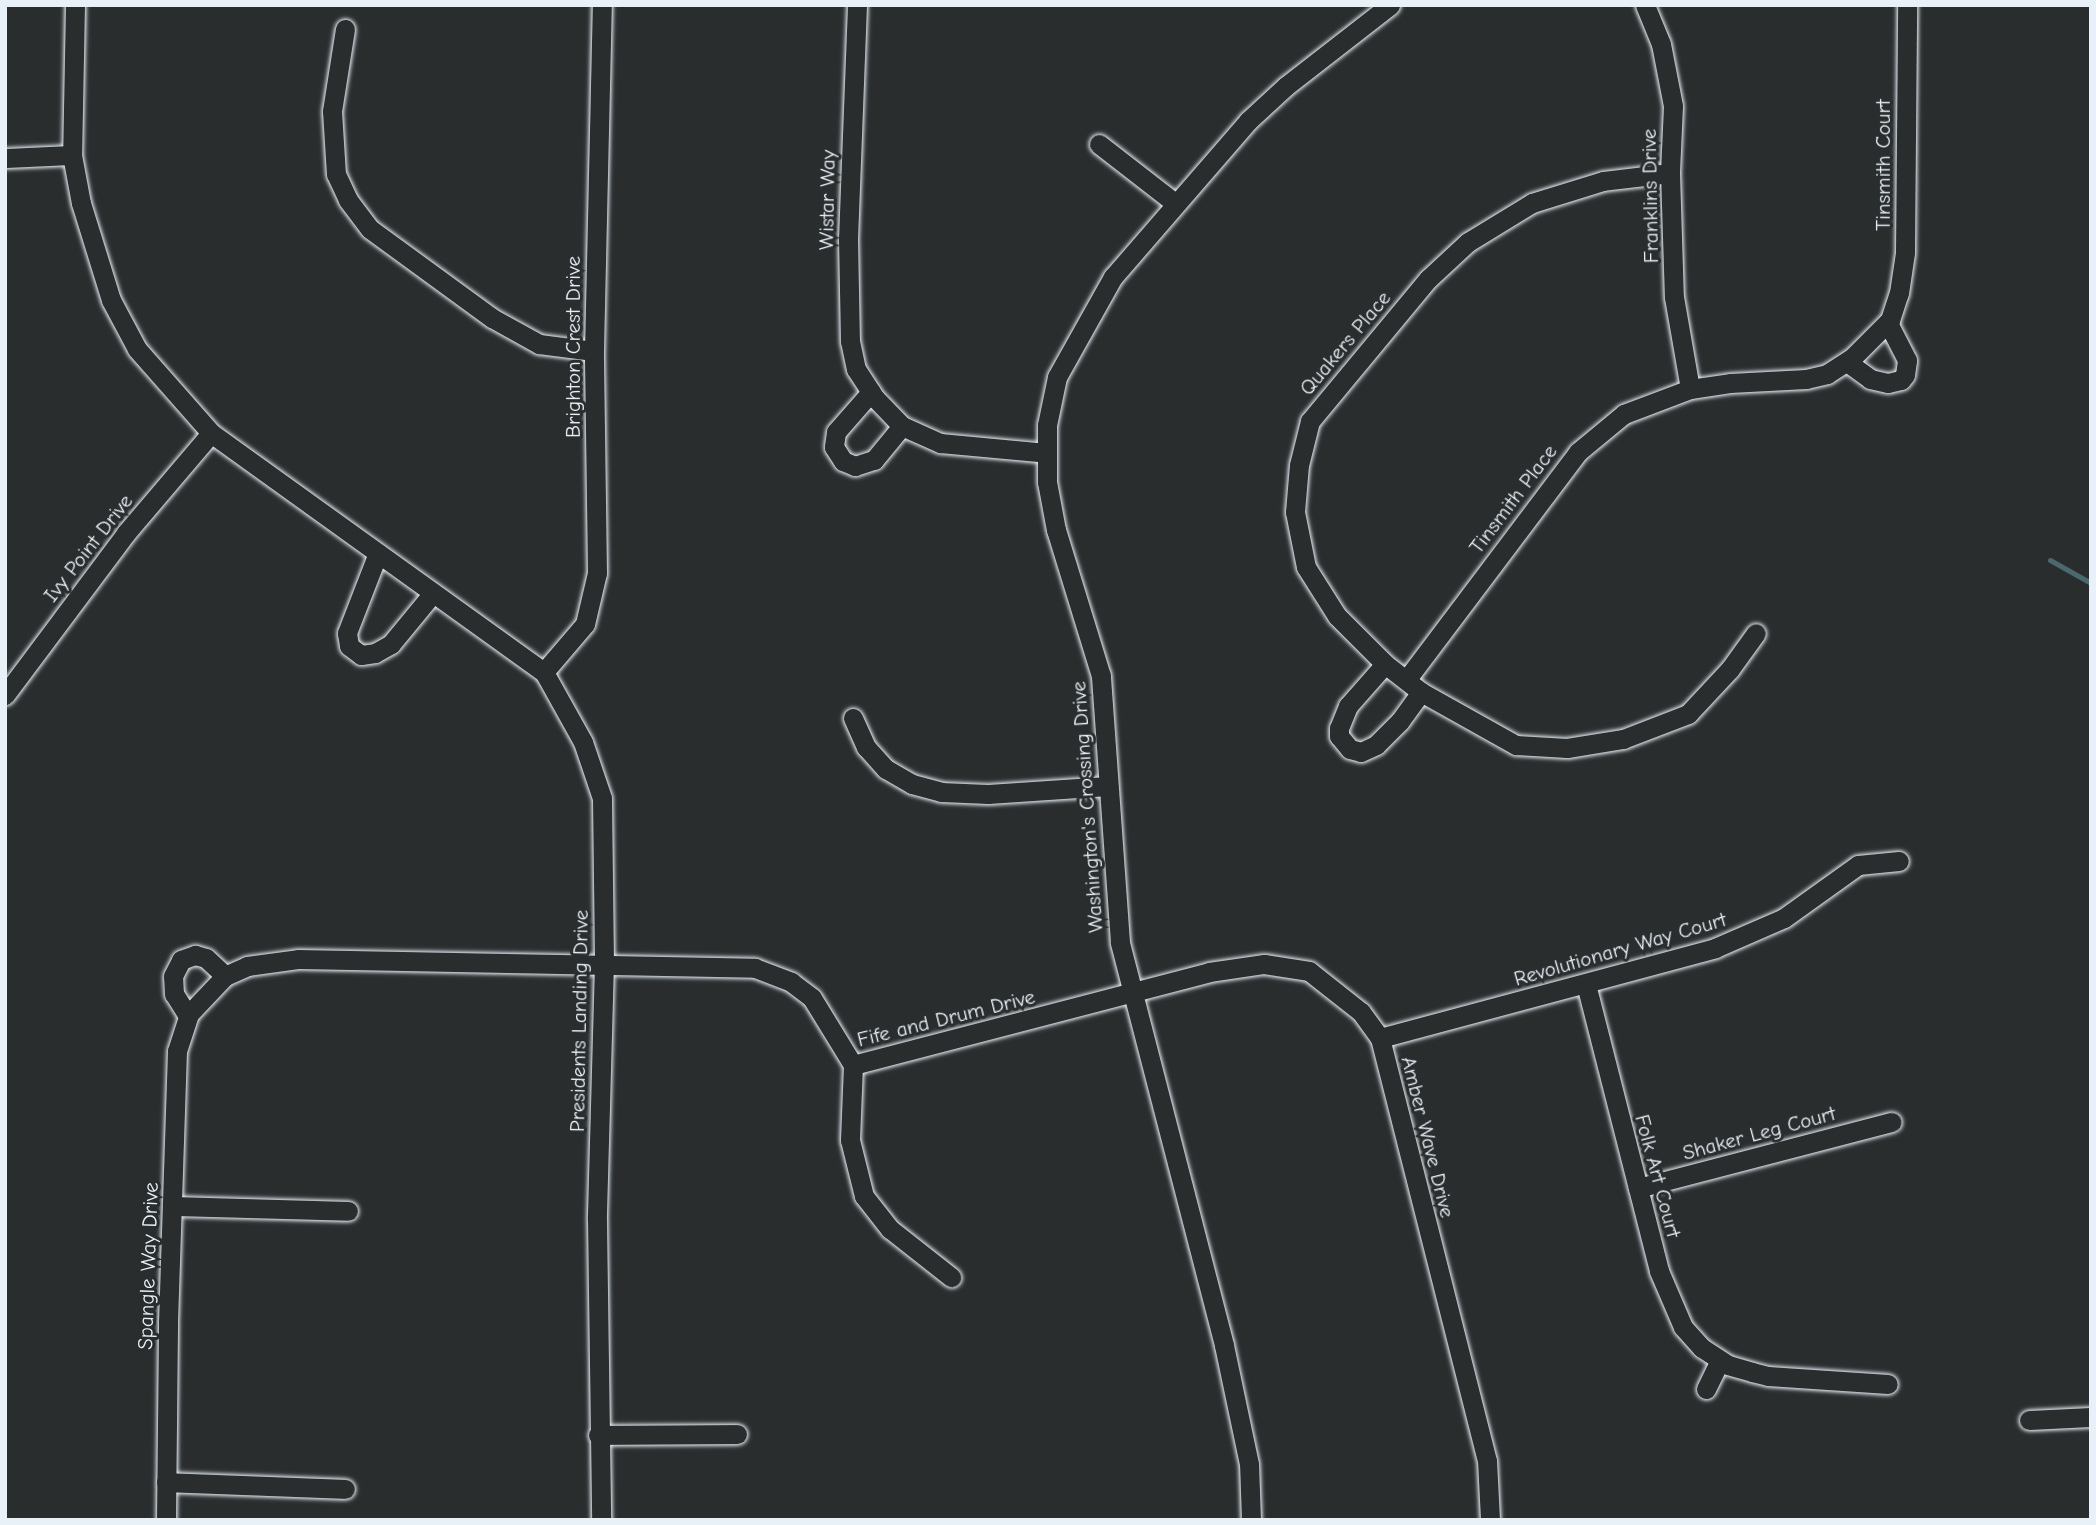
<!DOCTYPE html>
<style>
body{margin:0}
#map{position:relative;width:2096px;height:1525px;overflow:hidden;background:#2a2d2e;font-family:"Comic Neue",sans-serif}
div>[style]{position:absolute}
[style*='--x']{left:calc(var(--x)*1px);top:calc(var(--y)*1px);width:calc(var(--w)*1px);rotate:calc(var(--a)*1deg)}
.stream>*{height:5px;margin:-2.5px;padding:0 2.5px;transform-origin:2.5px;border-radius:2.5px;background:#4b686f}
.roads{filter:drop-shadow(0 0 2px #e8f1f8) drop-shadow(0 0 2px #e8f1f8)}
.street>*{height:19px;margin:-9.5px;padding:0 9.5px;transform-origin:9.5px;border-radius:9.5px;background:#2a2d2e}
span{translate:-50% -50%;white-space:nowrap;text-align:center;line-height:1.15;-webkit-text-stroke:6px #2a2d2e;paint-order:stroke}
.street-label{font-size:21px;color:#e8f1f8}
.frame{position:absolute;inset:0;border:7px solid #e8f1f8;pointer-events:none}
</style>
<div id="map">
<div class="stream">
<div style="--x:2050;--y:560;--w:47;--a:29.3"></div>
</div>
<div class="roads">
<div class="street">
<div style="--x:75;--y:5;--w:150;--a:91.1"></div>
<div style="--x:72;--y:155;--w:49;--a:79.4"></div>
<div style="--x:81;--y:203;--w:102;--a:72.8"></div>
<div style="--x:111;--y:300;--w:55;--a:62"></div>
<div style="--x:137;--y:349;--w:112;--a:48.6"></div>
<div style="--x:211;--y:433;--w:410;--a:35.7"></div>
<div style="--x:544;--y:672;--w:80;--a:60.9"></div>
<div style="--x:583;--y:742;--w:59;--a:71.3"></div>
<div style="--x:602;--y:798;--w:165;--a:89.3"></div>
<div style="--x:604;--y:963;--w:257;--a:91.6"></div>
<div style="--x:597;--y:1220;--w:300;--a:89.2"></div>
<div style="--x:857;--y:5;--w:233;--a:92.2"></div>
<div style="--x:848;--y:238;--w:103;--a:88.9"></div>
<div style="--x:850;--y:341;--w:29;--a:78"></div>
<div style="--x:856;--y:369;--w:35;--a:57"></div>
<div style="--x:875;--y:398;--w:39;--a:46"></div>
<div style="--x:902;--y:426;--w:42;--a:24.1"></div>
<div style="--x:940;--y:443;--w:107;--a:5.3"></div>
<div style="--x:1645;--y:5;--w:42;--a:67.7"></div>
<div style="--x:1661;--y:44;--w:63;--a:79"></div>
<div style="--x:1673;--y:106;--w:67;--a:92.6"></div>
<div style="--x:1670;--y:173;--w:124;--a:88.2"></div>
<div style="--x:1674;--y:297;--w:93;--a:80.1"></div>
<div style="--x:345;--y:29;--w:83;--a:99"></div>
<div style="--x:332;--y:111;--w:63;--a:86.4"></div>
<div style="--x:336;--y:174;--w:29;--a:65"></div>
<div style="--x:348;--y:200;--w:36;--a:53"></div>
<div style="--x:370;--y:229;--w:151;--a:36.1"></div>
<div style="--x:492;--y:318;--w:54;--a:29"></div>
<div style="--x:539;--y:344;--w:55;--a:7.3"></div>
<div style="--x:1099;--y:144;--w:96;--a:37.8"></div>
<div style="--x:5;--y:158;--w:67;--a:-2.6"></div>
<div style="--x:1670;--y:173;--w:67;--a:173.2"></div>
<div style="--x:1603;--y:181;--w:74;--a:162.8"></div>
<div style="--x:1532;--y:203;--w:75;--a:148.6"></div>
<div style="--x:1468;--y:242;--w:54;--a:137.2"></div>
<div style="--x:1428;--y:279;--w:185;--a:129.7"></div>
<div style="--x:1310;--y:421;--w:45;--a:104"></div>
<div style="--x:1299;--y:465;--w:47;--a:94.9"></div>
<div style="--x:1295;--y:512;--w:56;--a:78.7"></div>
<div style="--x:1306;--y:567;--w:58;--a:57.7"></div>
<div style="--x:1337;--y:616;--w:68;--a:45"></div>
<div style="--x:1385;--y:664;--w:46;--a:37.9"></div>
<div style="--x:1421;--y:692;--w:109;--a:29.2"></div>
<div style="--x:1516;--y:745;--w:51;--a:3.4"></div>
<div style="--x:1567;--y:748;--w:57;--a:-9.1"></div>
<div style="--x:1623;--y:739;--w:70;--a:-21"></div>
<div style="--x:1688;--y:714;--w:62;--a:-47"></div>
<div style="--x:1730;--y:669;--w:44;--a:-54.2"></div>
<div style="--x:1847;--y:362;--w:29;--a:36"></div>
<div style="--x:1870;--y:379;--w:18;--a:13"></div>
<div style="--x:1888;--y:383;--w:13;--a:-13"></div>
<div style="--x:1901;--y:380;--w:6;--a:-51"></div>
<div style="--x:1905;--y:375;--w:15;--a:-82"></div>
<div style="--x:1907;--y:360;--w:42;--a:-117.2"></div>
<div style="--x:871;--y:392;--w:53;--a:131.2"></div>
<div style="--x:836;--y:432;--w:15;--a:98"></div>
<div style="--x:834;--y:447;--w:17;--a:57"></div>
<div style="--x:843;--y:461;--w:13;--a:23"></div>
<div style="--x:855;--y:466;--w:20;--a:-18"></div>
<div style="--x:874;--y:460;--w:44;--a:-50.5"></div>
<div style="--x:378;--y:553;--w:86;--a:111.2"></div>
<div style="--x:347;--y:633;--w:13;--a:81"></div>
<div style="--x:349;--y:646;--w:15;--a:37"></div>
<div style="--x:361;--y:655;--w:14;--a:-8"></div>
<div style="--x:375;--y:653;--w:18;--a:-29"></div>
<div style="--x:391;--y:644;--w:66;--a:-50.5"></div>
<div style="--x:1385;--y:664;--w:56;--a:131.4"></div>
<div style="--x:1348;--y:706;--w:24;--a:112"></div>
<div style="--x:1339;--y:728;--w:8;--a:90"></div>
<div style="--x:1339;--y:736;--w:17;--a:50"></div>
<div style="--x:1350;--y:749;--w:11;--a:15"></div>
<div style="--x:1361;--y:752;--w:17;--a:-25"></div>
<div style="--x:1376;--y:745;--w:34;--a:-45"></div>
<div style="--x:1400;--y:721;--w:36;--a:-54"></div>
<div style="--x:544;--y:672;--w:63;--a:-49.5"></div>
<div style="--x:585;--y:624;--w:52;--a:-76.8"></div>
<div style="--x:597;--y:573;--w:222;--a:-90.8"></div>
<div style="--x:594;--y:351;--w:346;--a:-88.7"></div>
<div style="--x:1407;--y:679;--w:284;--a:-53"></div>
<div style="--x:1578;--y:452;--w:60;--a:-39.6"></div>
<div style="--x:1624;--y:414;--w:71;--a:-20.7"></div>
<div style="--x:1690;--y:389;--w:40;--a:-8.5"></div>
<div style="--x:1730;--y:383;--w:76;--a:-3"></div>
<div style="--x:1806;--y:379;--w:22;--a:-13"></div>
<div style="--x:1827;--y:374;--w:30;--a:-33"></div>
<div style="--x:1852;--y:358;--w:54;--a:-45"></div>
<div style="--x:1890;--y:320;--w:28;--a:-72"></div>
<div style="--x:1899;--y:293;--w:40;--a:-81.5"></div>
<div style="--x:1905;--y:253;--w:248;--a:-89.5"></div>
<div style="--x:5;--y:695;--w:202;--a:-53.2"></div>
<div style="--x:126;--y:533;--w:131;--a:-49.6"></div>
<div style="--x:853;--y:718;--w:32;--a:66"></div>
<div style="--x:866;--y:747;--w:30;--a:48"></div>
<div style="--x:886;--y:769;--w:30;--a:30"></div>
<div style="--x:912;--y:784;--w:30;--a:15"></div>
<div style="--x:941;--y:792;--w:47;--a:2.4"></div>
<div style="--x:988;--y:794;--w:120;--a:-3.8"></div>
<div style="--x:1586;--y:984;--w:296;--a:75.7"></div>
<div style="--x:1659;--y:1271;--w:61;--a:66.8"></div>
<div style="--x:1683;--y:1327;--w:28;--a:48"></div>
<div style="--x:1702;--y:1348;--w:31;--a:33"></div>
<div style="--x:1728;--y:1365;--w:25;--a:16"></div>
<div style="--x:1752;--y:1372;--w:16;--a:14"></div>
<div style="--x:1768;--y:1376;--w:120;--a:3.8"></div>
<div style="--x:188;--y:1016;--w:26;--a:-122"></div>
<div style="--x:174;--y:994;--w:18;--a:-93"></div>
<div style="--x:173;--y:976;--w:18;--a:-63"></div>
<div style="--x:181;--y:960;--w:15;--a:-20"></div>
<div style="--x:195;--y:955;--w:11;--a:15"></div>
<div style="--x:206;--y:958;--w:26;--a:43"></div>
<div style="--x:1380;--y:1038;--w:347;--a:-15"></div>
<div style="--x:1715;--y:948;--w:75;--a:-23.5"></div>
<div style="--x:1784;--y:918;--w:91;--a:-35.6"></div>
<div style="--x:1858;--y:865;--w:41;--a:-5.6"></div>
<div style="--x:853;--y:1065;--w:75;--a:92.3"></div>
<div style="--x:850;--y:1140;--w:58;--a:76"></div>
<div style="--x:864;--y:1196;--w:42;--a:51.8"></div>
<div style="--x:890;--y:1229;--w:78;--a:38.2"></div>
<div style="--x:1638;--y:1188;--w:262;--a:-14.6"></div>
<div style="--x:174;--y:1206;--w:174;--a:1.6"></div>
<div style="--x:1706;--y:1389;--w:32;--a:-64"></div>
<div style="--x:2029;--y:1420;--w:62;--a:-2.8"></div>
<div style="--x:598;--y:1435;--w:139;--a:-0.4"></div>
<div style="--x:166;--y:1482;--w:179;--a:2.2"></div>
<div style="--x:166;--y:1520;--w:198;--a:-89.4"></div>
<div style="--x:168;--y:1322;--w:271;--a:-88.1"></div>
<div style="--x:177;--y:1051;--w:39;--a:-72"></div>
<div style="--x:189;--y:1014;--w:52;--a:-46.5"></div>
<div style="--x:225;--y:976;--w:24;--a:-24"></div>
<div style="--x:247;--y:966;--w:51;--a:-7.8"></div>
<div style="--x:298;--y:959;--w:457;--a:1.1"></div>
<div style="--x:755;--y:968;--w:39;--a:21"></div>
<div style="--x:791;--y:982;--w:26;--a:37"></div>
<div style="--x:812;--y:998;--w:79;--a:58.5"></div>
<div style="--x:853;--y:1065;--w:368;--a:-14.6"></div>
<div style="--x:1209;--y:972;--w:56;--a:-8.3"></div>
<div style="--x:1264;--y:964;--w:46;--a:8.8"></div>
<div style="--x:1309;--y:971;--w:66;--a:38.3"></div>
<div style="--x:1361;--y:1012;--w:32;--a:54"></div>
<div style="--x:1380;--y:1038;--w:435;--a:75.8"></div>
<div style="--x:1487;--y:1460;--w:60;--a:87.1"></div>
<div style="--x:1251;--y:1520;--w:56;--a:-92"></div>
<div style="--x:1249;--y:1464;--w:122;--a:-101.9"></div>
<div style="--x:1224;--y:1345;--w:416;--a:-104.5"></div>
<div style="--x:1120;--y:942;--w:267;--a:-94.1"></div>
<div style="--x:1101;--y:676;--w:153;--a:-107.1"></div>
<div style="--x:1056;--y:530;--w:49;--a:-100.6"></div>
<div style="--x:1047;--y:482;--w:57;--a:-90"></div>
<div style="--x:1047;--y:425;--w:49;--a:-78.2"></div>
<div style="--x:1057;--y:377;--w:115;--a:-60.8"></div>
<div style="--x:1113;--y:277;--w:206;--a:-49.1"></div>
<div style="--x:1248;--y:121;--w:52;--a:-42.6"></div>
<div style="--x:1286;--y:86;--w:132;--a:-37.9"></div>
</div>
</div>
<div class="street-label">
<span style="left:1883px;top:165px;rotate:-90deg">Tinsmith Court</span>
<span style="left:1650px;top:196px;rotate:-91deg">Franklins Drive</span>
<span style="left:827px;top:200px;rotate:-89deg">Wistar Way</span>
<span style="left:1345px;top:343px;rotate:-50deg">Quakers Place</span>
<span style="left:573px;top:347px;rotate:-90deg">Brighton Crest Drive</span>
<span style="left:1513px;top:499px;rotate:-53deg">Tinsmith Place</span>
<span style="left:88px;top:548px;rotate:-52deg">Ivy Point Drive</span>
<span style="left:1087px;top:807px;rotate:-94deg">Washington's Crossing Drive</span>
<span style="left:1620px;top:949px;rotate:-16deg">Revolutionary Way Court</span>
<span style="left:946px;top:1018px;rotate:-14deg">Fife and Drum Drive</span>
<span style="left:579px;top:1021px;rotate:-89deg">Presidents Landing Drive</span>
<span style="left:1759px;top:1133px;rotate:-15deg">Shaker Leg Court</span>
<span style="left:1428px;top:1137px;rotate:76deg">Amber Wave Drive</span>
<span style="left:1658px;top:1176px;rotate:75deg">Folk Art Court</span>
<span style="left:148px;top:1266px;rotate:-88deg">Spangle Way Drive</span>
</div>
<div class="frame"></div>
</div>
